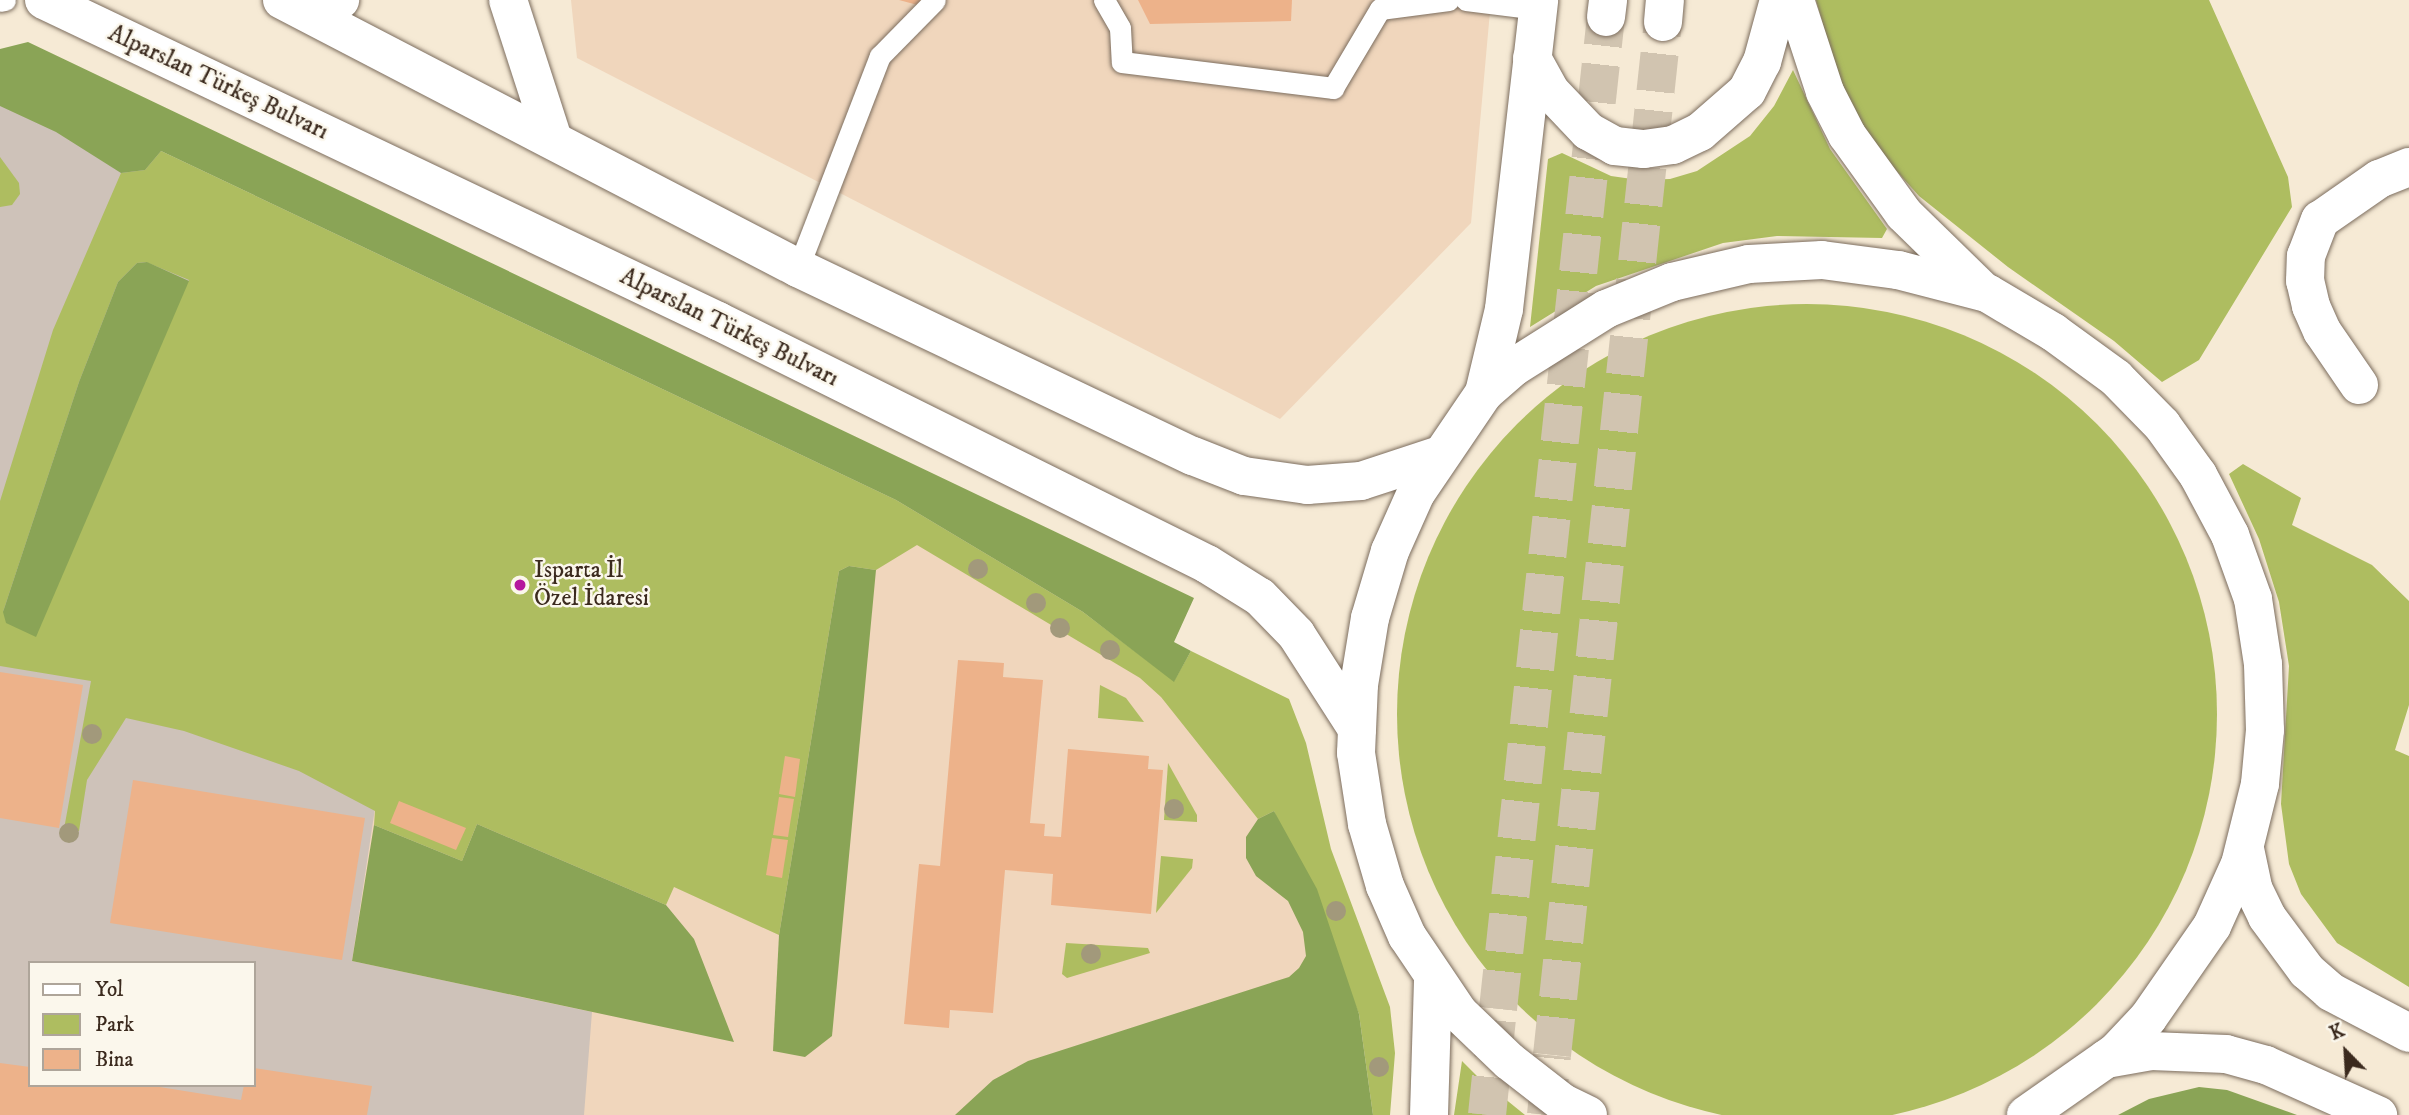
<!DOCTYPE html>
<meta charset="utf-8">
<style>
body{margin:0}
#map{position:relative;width:2409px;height:1115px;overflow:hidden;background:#f6ead5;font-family:"IM FELL DW Pica",serif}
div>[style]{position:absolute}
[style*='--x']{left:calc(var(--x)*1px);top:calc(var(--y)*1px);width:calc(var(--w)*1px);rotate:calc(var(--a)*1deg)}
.built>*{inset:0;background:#f0d6bc}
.industrial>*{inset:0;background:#cec2b9}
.green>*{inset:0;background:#aebd60}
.round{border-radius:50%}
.forest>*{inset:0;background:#8aa456}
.building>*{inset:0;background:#edb28a}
.primary-tunnel>*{height:38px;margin-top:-19px;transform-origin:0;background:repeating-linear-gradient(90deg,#d1c4b0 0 38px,transparent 0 57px)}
.highway-tunnel>*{height:38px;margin-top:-19px;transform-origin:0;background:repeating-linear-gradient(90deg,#d1c4b0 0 38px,transparent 0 57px)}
.roads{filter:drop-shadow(0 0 2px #7c6d5e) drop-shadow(0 0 2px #7c6d5e)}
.lane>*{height:21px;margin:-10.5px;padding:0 10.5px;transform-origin:10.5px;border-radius:10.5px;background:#fff}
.street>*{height:38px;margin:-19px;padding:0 19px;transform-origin:19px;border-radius:19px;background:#fff}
.secondary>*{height:38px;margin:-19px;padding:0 19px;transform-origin:19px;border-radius:19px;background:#fff}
.primary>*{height:38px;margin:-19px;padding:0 19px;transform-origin:19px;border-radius:19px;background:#fff}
.highway>*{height:38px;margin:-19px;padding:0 19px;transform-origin:19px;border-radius:19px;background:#fff}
.trees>*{width:20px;height:20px;margin:-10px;border-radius:50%;background:#a2997b}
.dots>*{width:19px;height:19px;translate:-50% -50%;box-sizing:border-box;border:4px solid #fbf7ec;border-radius:50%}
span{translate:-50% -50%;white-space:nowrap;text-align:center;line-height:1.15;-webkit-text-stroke:5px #fbf7ec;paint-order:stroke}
.street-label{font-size:24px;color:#3b2a1e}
.poi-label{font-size:24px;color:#3b2a1e}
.left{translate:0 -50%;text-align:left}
.legend{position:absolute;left:28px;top:961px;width:228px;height:126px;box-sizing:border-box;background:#fbf7ec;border:2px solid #aea59a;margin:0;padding:9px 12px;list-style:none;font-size:21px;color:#3b2a1e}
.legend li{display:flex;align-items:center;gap:14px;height:35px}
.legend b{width:35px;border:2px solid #aea59a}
.north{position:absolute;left:2311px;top:1017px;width:70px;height:70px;-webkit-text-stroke:5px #fbf7ec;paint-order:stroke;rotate:336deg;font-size:19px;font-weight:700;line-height:28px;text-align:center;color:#3b2a1e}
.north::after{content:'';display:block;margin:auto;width:24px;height:32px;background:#3b2a1e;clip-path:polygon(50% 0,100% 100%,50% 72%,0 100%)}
</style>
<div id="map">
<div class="built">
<div style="clip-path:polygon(571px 0,1491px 0,1471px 223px,1280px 419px,577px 58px)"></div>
<div style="clip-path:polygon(evenodd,0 75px,896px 500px,1083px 612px,1274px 811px,1373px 1115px,0 1115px,0 75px,30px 963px,254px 963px,254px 1085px,30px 1085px,30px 963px)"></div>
</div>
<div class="industrial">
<div style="clip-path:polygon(evenodd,0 75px,161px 151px,379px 782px,352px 961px,592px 1012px,584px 1115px,0 1115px,0 75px,30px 963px,254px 963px,254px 1085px,30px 1085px,30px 963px)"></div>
</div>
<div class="green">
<div style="clip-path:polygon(1816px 0,2209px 0,2288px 177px,2292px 207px,2199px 360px,2162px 382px,2114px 341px,2008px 267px,1919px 196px,1885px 158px,1860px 121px,1837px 74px)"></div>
<div style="clip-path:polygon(1793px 70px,1830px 149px,1887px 229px,1882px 238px,1777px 236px,1723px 243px,1596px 286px,1530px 327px,1548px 159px,1562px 153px,1611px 176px,1639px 180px,1670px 179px,1697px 171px,1750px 136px,1774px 106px)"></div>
<div style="clip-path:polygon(evenodd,161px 151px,896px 500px,1083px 612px,1174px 681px,1191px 651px,1289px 699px,1306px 743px,1331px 849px,1390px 1007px,1395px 1053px,1390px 1115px,1373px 1115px,1359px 1014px,1274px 811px,1258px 819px,1161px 697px,1140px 678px,917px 545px,876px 570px,849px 566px,839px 571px,779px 935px,674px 887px,666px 905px,477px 824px,462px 861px,374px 825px,375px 811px,299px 771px,184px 731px,126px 718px,87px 780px,79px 831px,64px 829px,91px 681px,0 666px,0 501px,53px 330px,121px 173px,145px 170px,161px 151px,146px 262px,189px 280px,3px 612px,79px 382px,118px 282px,137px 263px,146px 262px)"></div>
<div style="clip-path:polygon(0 157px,19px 183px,20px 194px,12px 205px,0 207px)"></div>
<div class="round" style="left:1397px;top:304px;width:820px;height:820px"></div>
<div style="clip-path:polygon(2243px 464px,2301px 498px,2292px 525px,2372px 565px,2409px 601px,2409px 705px,2395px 750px,2409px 756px,2409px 987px,2337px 943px,2301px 894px,2289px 864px,2281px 804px,2289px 666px,2279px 602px,2259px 539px,2229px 474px)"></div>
<div style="clip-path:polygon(1100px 685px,1126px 698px,1144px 722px,1098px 718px)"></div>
<div style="clip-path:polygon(1168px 763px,1197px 815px,1197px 822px,1164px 820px)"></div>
<div style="clip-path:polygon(1161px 856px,1193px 859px,1192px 868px,1156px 913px)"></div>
<div style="clip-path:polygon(1066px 943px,1148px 948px,1150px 953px,1067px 978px,1062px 974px)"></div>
<div style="clip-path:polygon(1462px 1061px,1477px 1076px,1525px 1115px,1454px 1115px)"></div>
</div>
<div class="forest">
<div style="clip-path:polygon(28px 42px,1194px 598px,1174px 642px,1191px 651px,1174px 682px,1083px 612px,896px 500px,161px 151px,145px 170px,121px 173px,56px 132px,0 106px,0 49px)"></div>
<div style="clip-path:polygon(147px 262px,189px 281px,36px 637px,6px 623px,3px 612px,79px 382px,118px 282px,137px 263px)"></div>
<div style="clip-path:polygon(849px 566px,876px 570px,832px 1036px,805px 1057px,773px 1051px,779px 935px,839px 571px)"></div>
<div style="clip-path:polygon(1274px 811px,1317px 889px,1359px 1014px,1373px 1115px,955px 1115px,993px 1080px,1028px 1061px,1289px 977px,1299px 968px,1306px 956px,1303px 932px,1288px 901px,1256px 876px,1246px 858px,1246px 837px,1258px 819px)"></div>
<div style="clip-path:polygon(477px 824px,666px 905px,694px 939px,734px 1042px,352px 961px,374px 825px,462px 861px)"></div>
<div style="clip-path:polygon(2199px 1087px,2227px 1090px,2297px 1115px,2118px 1115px,2149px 1099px)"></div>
</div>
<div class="building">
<div style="clip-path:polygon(899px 0,930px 0,925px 7px)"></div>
<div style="clip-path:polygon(1138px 0,1292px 0,1291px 21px,1150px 24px)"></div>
<div style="clip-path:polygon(958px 660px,1004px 663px,1003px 677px,1043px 680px,1030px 823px,1045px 824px,1044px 836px,1061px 837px,1068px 749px,1149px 756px,1148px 769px,1163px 770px,1151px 914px,1051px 905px,1053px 874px,1005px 870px,993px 1013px,950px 1010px,949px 1028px,904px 1024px,919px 864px,940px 866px)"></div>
<div style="clip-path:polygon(0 672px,83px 685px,59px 828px,0 818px)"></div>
<div style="clip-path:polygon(785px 756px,800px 759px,795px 797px,779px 794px)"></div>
<div style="clip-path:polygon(133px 780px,365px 818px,342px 960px,110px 923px)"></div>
<div style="clip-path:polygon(779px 797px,794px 799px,788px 837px,773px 835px)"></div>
<div style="clip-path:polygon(399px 801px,466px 828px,456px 850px,390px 823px)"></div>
<div style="clip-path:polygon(772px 838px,788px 840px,782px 878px,766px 875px)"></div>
<div style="clip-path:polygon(0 1063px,30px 1067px,30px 1085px,147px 1085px,241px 1100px,244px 1085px,254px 1085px,254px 1068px,372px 1086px,367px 1115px,0 1115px)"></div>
</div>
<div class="primary-tunnel">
<div style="--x:1487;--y:1115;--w:107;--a:-84.1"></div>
<div style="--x:1546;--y:1115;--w:60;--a:-84.3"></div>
</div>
<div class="highway-tunnel">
<div style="--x:1498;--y:1009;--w:998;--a:-83.79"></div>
<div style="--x:1552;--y:1055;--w:1039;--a:-83.87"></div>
</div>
<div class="roads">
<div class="lane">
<div style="--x:1104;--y:0;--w:32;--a:60"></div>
<div style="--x:1120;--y:28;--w:34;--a:87"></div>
<div style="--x:1122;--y:62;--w:213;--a:7"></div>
<div style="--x:1333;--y:88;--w:92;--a:-59.3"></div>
<div style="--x:1380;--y:9;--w:69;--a:-7.5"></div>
<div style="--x:1466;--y:0;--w:73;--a:7.1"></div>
<div style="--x:0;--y:1;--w:5;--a:-11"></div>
<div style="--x:798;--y:268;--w:227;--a:-68.9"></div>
<div style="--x:880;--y:56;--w:78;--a:-45.5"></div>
</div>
<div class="street">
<div style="--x:2359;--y:385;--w:65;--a:-124.4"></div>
<div style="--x:2322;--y:331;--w:27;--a:-114"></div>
<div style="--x:2311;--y:306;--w:26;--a:-103"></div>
<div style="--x:2305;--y:281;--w:25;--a:-88"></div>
<div style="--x:2306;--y:256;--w:39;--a:-69"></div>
<div style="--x:2320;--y:220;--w:72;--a:-34.8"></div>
<div style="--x:2379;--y:179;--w:32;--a:-22"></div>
</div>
<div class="secondary">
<div style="--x:508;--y:0;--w:146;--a:72.1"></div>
<div style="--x:306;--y:11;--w:36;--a:-18"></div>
</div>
<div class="primary">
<div style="--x:1429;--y:1115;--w:136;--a:-88.3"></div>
</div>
<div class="highway">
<div style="--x:44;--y:0;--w:747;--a:25.47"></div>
<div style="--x:718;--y:321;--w:546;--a:26.42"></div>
<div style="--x:1207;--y:564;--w:62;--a:31.9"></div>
<div style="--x:1260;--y:597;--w:52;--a:45.8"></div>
<div style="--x:1296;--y:634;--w:113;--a:57.3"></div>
<div style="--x:282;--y:0;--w:581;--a:27.45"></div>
<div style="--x:798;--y:268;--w:437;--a:25.5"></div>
<div style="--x:1193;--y:456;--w:55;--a:21.4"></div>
<div style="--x:1244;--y:476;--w:64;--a:8.1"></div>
<div style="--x:1307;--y:485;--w:54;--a:-4.2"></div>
<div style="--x:1361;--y:481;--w:83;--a:-18.2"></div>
<div style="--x:1795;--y:0;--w:97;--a:71.9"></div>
<div style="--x:1825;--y:92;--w:48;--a:62.9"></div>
<div style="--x:1847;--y:135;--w:97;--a:54.2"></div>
<div style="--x:1904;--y:214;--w:109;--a:44.3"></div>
<div style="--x:1606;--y:17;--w:17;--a:-83"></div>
<div style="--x:1663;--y:22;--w:22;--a:-85"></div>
<div style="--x:1532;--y:58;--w:39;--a:61"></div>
<div style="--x:1551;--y:92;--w:54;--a:46.5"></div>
<div style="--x:1588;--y:131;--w:31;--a:29"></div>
<div style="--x:1615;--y:146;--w:29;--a:6"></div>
<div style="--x:1644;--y:149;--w:29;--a:-8"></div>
<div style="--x:1673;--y:145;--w:30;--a:-26"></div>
<div style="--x:1700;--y:132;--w:62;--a:-41.1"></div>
<div style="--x:1747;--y:91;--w:33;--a:-63"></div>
<div style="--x:1762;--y:62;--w:64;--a:-74.7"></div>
<div style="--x:1484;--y:393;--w:86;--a:-76.6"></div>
<div style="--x:1504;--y:309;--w:311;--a:-83.5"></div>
<div style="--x:2245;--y:849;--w:40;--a:78"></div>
<div style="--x:2253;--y:888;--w:32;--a:64"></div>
<div style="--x:2267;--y:917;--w:67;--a:53.5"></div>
<div style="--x:2307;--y:971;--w:32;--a:41"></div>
<div style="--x:2331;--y:992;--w:88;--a:27.7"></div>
<div style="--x:2106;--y:1059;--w:46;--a:-10.1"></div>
<div style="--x:2151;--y:1051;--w:75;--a:2.3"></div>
<div style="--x:2226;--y:1054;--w:41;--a:15.4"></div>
<div style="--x:2266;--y:1065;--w:123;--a:24.1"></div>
<div style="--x:1588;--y:1115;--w:28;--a:-154"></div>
<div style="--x:1563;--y:1103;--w:68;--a:-142.1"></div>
<div style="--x:1509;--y:1061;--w:69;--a:-136.2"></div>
<div style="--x:1459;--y:1013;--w:93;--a:-124"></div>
<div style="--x:1407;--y:936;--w:55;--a:-113.7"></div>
<div style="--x:1385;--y:886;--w:65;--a:-106.2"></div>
<div style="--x:1367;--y:824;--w:72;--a:-98.8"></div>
<div style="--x:1356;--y:753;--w:68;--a:-87.5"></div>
<div style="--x:1359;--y:685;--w:68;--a:-80.7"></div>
<div style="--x:1370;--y:618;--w:70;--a:-73.4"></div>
<div style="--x:1390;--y:551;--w:64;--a:-65.9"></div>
<div style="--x:1416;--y:493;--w:121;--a:-55.8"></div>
<div style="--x:1484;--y:393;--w:40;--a:-41"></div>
<div style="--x:1514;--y:367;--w:109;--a:-32.2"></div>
<div style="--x:1606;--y:309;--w:71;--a:-22.2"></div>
<div style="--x:1672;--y:282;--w:79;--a:-13.2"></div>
<div style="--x:1749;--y:264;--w:73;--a:-3.1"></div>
<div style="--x:1822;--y:260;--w:77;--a:7.5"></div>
<div style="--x:1898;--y:270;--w:92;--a:14.5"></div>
<div style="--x:1987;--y:293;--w:77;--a:30.6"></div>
<div style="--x:2053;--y:332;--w:78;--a:36.1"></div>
<div style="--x:2116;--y:378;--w:66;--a:45.6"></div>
<div style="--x:2162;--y:425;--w:62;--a:54.2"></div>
<div style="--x:2198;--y:475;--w:68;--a:61.9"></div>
<div style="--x:2230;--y:535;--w:68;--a:70.2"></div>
<div style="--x:2253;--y:599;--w:66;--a:81.3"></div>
<div style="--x:2263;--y:664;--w:66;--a:88.3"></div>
<div style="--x:2265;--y:730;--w:54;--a:95.3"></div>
<div style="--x:2260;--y:784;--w:82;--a:104"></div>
<div style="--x:2240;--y:864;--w:68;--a:114.3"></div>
<div style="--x:2212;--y:926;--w:112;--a:124.8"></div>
<div style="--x:2148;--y:1018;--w:47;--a:133.3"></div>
<div style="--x:2116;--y:1052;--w:110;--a:145"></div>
</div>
</div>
<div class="trees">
<div style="left:978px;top:569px"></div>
<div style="left:1036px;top:603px"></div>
<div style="left:1060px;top:628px"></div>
<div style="left:1110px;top:650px"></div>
<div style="left:92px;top:734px"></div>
<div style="left:1174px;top:809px"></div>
<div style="left:69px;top:833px"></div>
<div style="left:1336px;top:911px"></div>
<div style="left:1091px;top:954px"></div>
<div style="left:1379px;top:1067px"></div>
</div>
<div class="dots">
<div style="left:520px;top:585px;background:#b5179e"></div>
</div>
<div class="street-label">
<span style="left:218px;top:83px;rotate:25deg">Alparslan Türkeş Bulvarı</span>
<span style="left:729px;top:328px;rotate:26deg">Alparslan Türkeş Bulvarı</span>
</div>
<div class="poi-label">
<span class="left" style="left:534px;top:585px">Isparta İl<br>Özel İdaresi</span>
</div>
<ul class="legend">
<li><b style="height:9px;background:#fff"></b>Yol</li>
<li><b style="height:19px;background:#aebd60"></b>Park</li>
<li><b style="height:19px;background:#edb28a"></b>Bina</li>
</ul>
<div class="north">K</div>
</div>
